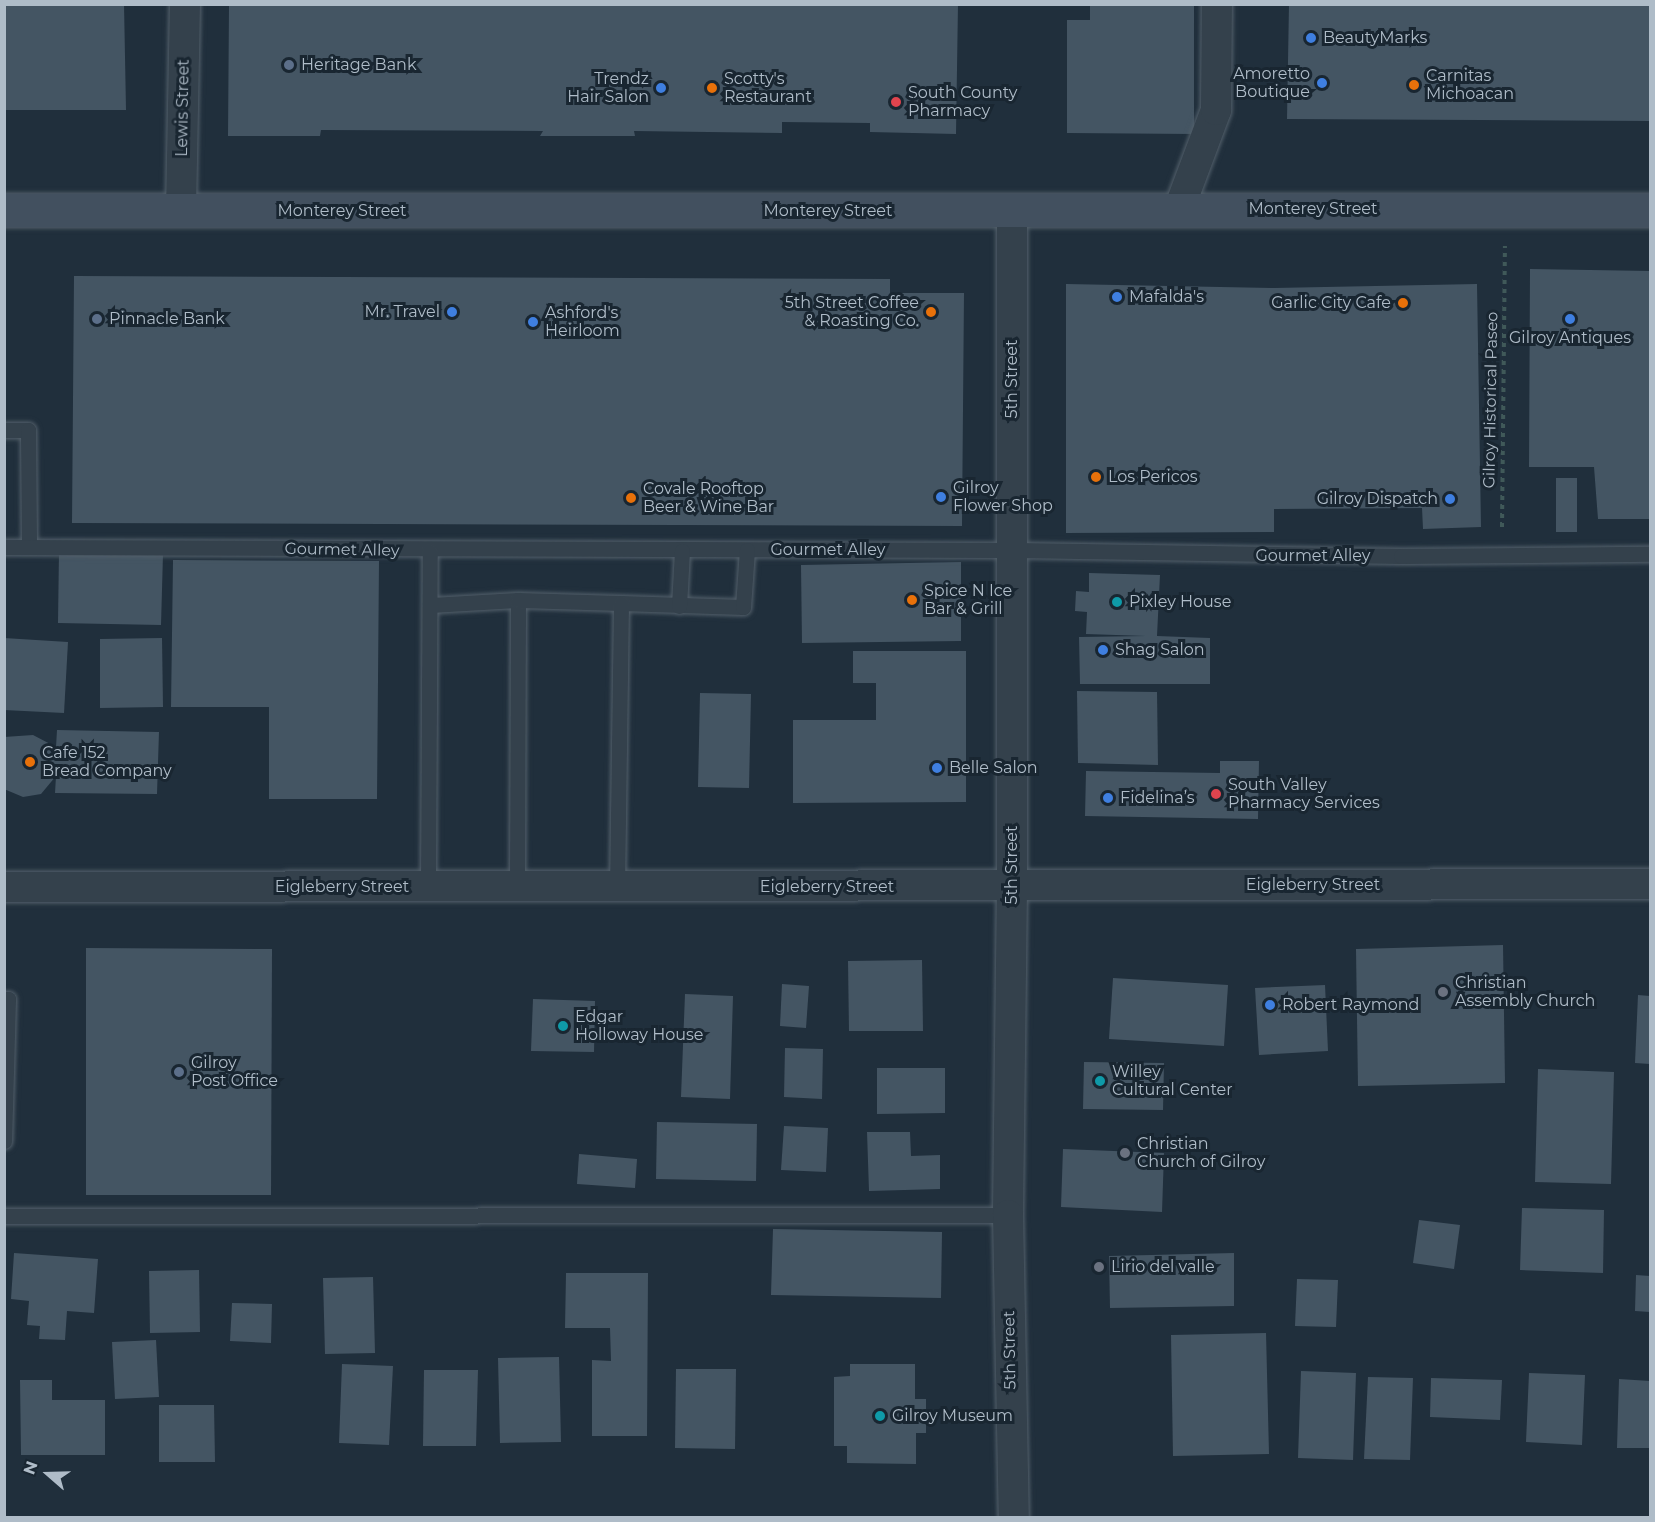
<!DOCTYPE html>
<meta charset="utf-8">
<style>
body{margin:0}
#map{position:relative;width:1655px;height:1522px;overflow:hidden;background:#202f3c;font-family:Montserrat,sans-serif}
div>[style]{position:absolute}
[style*='--x']{left:calc(var(--x)*1px);top:calc(var(--y)*1px);width:calc(var(--w)*1px);rotate:calc(var(--a)*1deg)}
.building>*{inset:0;background:#445563}
.path>*{height:4px;margin-top:-2px;transform-origin:0;background:repeating-linear-gradient(90deg,#405959 0 4.5px,transparent 0 9px)}
.roads{filter:drop-shadow(0 0 2px #525f6a) drop-shadow(0 0 2px #525f6a)}
.service>*{height:15px;margin:-7.5px;padding:0 7.5px;transform-origin:7.5px;border-radius:7.5px;background:#34414c}
.minor>*{height:30px;margin:-15px;padding:0 15px;transform-origin:15px;border-radius:15px;background:#34414c}
.secondary>*{height:33px;margin:-16.5px;padding:0 16.5px;transform-origin:16.5px;border-radius:16.5px;background:#42505f}
.dots>*{width:16px;height:16px;translate:-50% -50%;box-sizing:border-box;border:3px solid #192631;border-radius:50%}
span{translate:-50% -50%;white-space:nowrap;text-align:center;line-height:1.15;-webkit-text-stroke:6px #192631;paint-order:stroke}
.poi-label{font-size:16px;color:#afbcc8}
.left{translate:0 -50%;text-align:left}
.right{translate:-100% -50%;text-align:right}
.street-label{font-size:16px;color:#afbcc8}
.frame{position:absolute;inset:0;border:6px solid #afbcc8;pointer-events:none}
.north{position:absolute;left:18px;top:1444px;width:60px;height:60px;-webkit-text-stroke:4px #192631;paint-order:stroke;rotate:290deg;font-size:16px;font-weight:700;line-height:24px;text-align:center;color:#afbcc8}
.north::after{content:'';display:block;margin:auto;width:21px;height:27px;background:#afbcc8;clip-path:polygon(50% 0,100% 100%,50% 72%,0 100%)}
</style>
<div id="map">
<div class="building">
<div style="clip-path:polygon(4px 4px,124px 4px,126px 110px,4px 110px)"></div>
<div style="clip-path:polygon(229px 4px,958px 4px,956px 134px,870px 132px,870px 123px,782px 122px,782px 133px,634px 131px,635px 136px,540px 136px,543px 131px,321px 130px,320px 136px,228px 136px)"></div>
<div style="clip-path:polygon(1090px 4px,1194px 4px,1194px 134px,1067px 133px,1067px 20px,1090px 20px)"></div>
<div style="clip-path:polygon(1289px 4px,1650px 4px,1650px 121px,1287px 119px)"></div>
<div style="clip-path:polygon(1530px 269px,1650px 271px,1650px 519px,1598px 519px,1594px 467px,1529px 467px)"></div>
<div style="clip-path:polygon(74px 276px,890px 279px,890px 293px,964px 293px,962px 526px,72px 523px)"></div>
<div style="clip-path:polygon(1066px 284px,1274px 288px,1477px 284px,1481px 527px,1423px 529px,1422px 508px,1274px 509px,1274px 532px,1066px 533px)"></div>
<div style="clip-path:polygon(1556px 478px,1577px 478px,1577px 532px,1556px 532px)"></div>
<div style="clip-path:polygon(59px 551px,163px 554px,161px 625px,58px 623px)"></div>
<div style="clip-path:polygon(173px 560px,379px 561px,377px 799px,269px 799px,269px 707px,171px 707px)"></div>
<div style="clip-path:polygon(961px 562px,961px 641px,802px 643px,801px 565px)"></div>
<div style="clip-path:polygon(1089px 573px,1160px 575px,1157px 636px,1210px 638px,1210px 684px,1080px 684px,1079px 637px,1146px 636px,1086px 634px,1087px 612px,1075px 611px,1076px 591px,1089px 592px)"></div>
<div style="clip-path:polygon(4px 638px,68px 642px,64px 713px,4px 710px)"></div>
<div style="clip-path:polygon(162px 638px,163px 707px,100px 708px,100px 639px)"></div>
<div style="clip-path:polygon(853px 651px,966px 651px,966px 802px,793px 803px,793px 720px,876px 720px,876px 683px,853px 683px)"></div>
<div style="clip-path:polygon(1077px 691px,1157px 692px,1158px 765px,1078px 763px)"></div>
<div style="clip-path:polygon(700px 693px,751px 694px,749px 788px,698px 787px)"></div>
<div style="clip-path:polygon(57px 730px,159px 732px,157px 794px,55px 793px,56px 776px,41px 794px,23px 797px,4px 789px,4px 737px,33px 735px,56px 747px)"></div>
<div style="clip-path:polygon(1220px 761px,1259px 761px,1258px 819px,1085px 816px,1086px 771px,1220px 773px)"></div>
<div style="clip-path:polygon(1503px 945px,1505px 1083px,1358px 1086px,1356px 949px)"></div>
<div style="clip-path:polygon(86px 948px,272px 949px,271px 1195px,86px 1195px)"></div>
<div style="clip-path:polygon(922px 960px,923px 1031px,849px 1031px,848px 961px)"></div>
<div style="clip-path:polygon(1113px 978px,1228px 985px,1224px 1046px,1109px 1039px)"></div>
<div style="clip-path:polygon(782px 984px,809px 986px,806px 1028px,780px 1026px)"></div>
<div style="clip-path:polygon(1325px 985px,1328px 1051px,1259px 1055px,1255px 988px)"></div>
<div style="clip-path:polygon(685px 994px,733px 996px,730px 1099px,681px 1097px)"></div>
<div style="clip-path:polygon(1638px 995px,1650px 996px,1650px 1064px,1635px 1063px)"></div>
<div style="clip-path:polygon(533px 999px,595px 1001px,594px 1052px,531px 1051px)"></div>
<div style="clip-path:polygon(785px 1048px,823px 1049px,822px 1099px,784px 1097px)"></div>
<div style="clip-path:polygon(1084px 1062px,1164px 1063px,1163px 1110px,1083px 1109px)"></div>
<div style="clip-path:polygon(877px 1068px,945px 1068px,945px 1113px,877px 1114px)"></div>
<div style="clip-path:polygon(1538px 1069px,1614px 1072px,1611px 1184px,1535px 1182px)"></div>
<div style="clip-path:polygon(657px 1122px,757px 1124px,756px 1181px,656px 1179px)"></div>
<div style="clip-path:polygon(784px 1126px,828px 1128px,826px 1172px,781px 1170px)"></div>
<div style="clip-path:polygon(867px 1132px,910px 1132px,911px 1156px,940px 1155px,940px 1189px,869px 1191px)"></div>
<div style="clip-path:polygon(1063px 1149px,1164px 1153px,1162px 1212px,1061px 1207px)"></div>
<div style="clip-path:polygon(579px 1154px,637px 1159px,635px 1188px,577px 1184px)"></div>
<div style="clip-path:polygon(1522px 1208px,1604px 1210px,1603px 1273px,1520px 1270px)"></div>
<div style="clip-path:polygon(1419px 1220px,1460px 1225px,1454px 1269px,1413px 1263px)"></div>
<div style="clip-path:polygon(773px 1229px,942px 1232px,941px 1298px,771px 1295px)"></div>
<div style="clip-path:polygon(14px 1253px,98px 1259px,94px 1313px,67px 1311px,65px 1340px,39px 1339px,40px 1326px,27px 1325px,29px 1301px,11px 1299px)"></div>
<div style="clip-path:polygon(1234px 1253px,1234px 1306px,1110px 1308px,1109px 1256px)"></div>
<div style="clip-path:polygon(199px 1270px,200px 1332px,150px 1333px,149px 1271px)"></div>
<div style="clip-path:polygon(566px 1273px,648px 1273px,647px 1436px,592px 1436px,592px 1360px,611px 1361px,610px 1328px,565px 1328px)"></div>
<div style="clip-path:polygon(1636px 1275px,1650px 1276px,1650px 1312px,1635px 1311px)"></div>
<div style="clip-path:polygon(373px 1277px,375px 1353px,325px 1354px,323px 1278px)"></div>
<div style="clip-path:polygon(1297px 1279px,1338px 1280px,1336px 1327px,1295px 1326px)"></div>
<div style="clip-path:polygon(232px 1303px,272px 1304px,271px 1343px,230px 1341px)"></div>
<div style="clip-path:polygon(1266px 1333px,1269px 1454px,1173px 1456px,1171px 1335px)"></div>
<div style="clip-path:polygon(156px 1340px,159px 1397px,115px 1399px,112px 1342px)"></div>
<div style="clip-path:polygon(559px 1357px,561px 1442px,500px 1443px,498px 1358px)"></div>
<div style="clip-path:polygon(342px 1364px,393px 1366px,389px 1445px,339px 1443px)"></div>
<div style="clip-path:polygon(850px 1364px,915px 1364px,915px 1399px,926px 1399px,926px 1433px,916px 1433px,916px 1464px,847px 1463px,847px 1446px,834px 1446px,834px 1377px,850px 1376px)"></div>
<div style="clip-path:polygon(676px 1369px,736px 1369px,735px 1449px,675px 1448px)"></div>
<div style="clip-path:polygon(424px 1370px,478px 1370px,476px 1446px,423px 1446px)"></div>
<div style="clip-path:polygon(1301px 1371px,1356px 1373px,1353px 1460px,1298px 1458px)"></div>
<div style="clip-path:polygon(1529px 1373px,1585px 1375px,1582px 1445px,1526px 1442px)"></div>
<div style="clip-path:polygon(1368px 1377px,1413px 1378px,1410px 1460px,1364px 1459px)"></div>
<div style="clip-path:polygon(1431px 1378px,1502px 1380px,1500px 1420px,1430px 1417px)"></div>
<div style="clip-path:polygon(1619px 1379px,1650px 1381px,1650px 1448px,1617px 1448px)"></div>
<div style="clip-path:polygon(20px 1380px,52px 1380px,52px 1400px,105px 1400px,105px 1455px,21px 1455px)"></div>
<div style="clip-path:polygon(159px 1405px,214px 1405px,215px 1462px,159px 1462px)"></div>
</div>
<div class="path">
<div style="--x:1502;--y:527;--w:281;--a:-89.4"></div>
</div>
<div class="roads">
<div class="service">
<div style="--x:4;--y:430;--w:24;--a:0"></div>
<div style="--x:28;--y:430;--w:116;--a:89.5"></div>
<div style="--x:4;--y:547;--w:1008;--a:0.17"></div>
<div style="--x:1012;--y:550;--w:389;--a:0.9"></div>
<div style="--x:1401;--y:556;--w:249;--a:-0.5"></div>
<div style="--x:621;--y:603;--w:122;--a:1.9"></div>
<div style="--x:743;--y:607;--w:57;--a:-86"></div>
<div style="--x:430;--y:605;--w:88;--a:-3.3"></div>
<div style="--x:679;--y:606;--w:55;--a:-86.9"></div>
<div style="--x:428;--y:887;--w:336;--a:-89.7"></div>
<div style="--x:517;--y:887;--w:287;--a:-89.8"></div>
<div style="--x:518;--y:600;--w:103;--a:1.7"></div>
<div style="--x:621;--y:603;--w:285;--a:90.8"></div>
<div style="--x:4;--y:999;--w:4;--a:0"></div>
<div style="--x:8;--y:999;--w:142;--a:91.6"></div>
<div style="--x:4;--y:1216;--w:1004;--a:-0.06"></div>
</div>
<div class="minor">
<div style="--x:1179;--y:209;--w:106;--a:-69.5"></div>
<div style="--x:1216;--y:110;--w:106;--a:-89.5"></div>
<div style="--x:181;--y:211;--w:207;--a:-88.9"></div>
<div style="--x:1012;--y:211;--w:675;--a:90"></div>
<div style="--x:1012;--y:886;--w:329;--a:90.7"></div>
<div style="--x:1008;--y:1215;--w:303;--a:88.9"></div>
<div style="--x:4;--y:887;--w:1646;--a:-0.1"></div>
</div>
<div class="secondary">
<div style="--x:4;--y:210;--w:1646;--a:0"></div>
</div>
</div>
<div class="dots">
<div style="left:1311px;top:38px;background:#3f7fe0"></div>
<div style="left:289px;top:65px;background:#5c6f8a"></div>
<div style="left:1322px;top:83px;background:#3f7fe0"></div>
<div style="left:1414px;top:85px;background:#e8710a"></div>
<div style="left:661px;top:88px;background:#3f7fe0"></div>
<div style="left:712px;top:88px;background:#e8710a"></div>
<div style="left:896px;top:102px;background:#e0444e"></div>
<div style="left:1117px;top:297px;background:#3f7fe0"></div>
<div style="left:1403px;top:303px;background:#e8710a"></div>
<div style="left:452px;top:312px;background:#3f7fe0"></div>
<div style="left:931px;top:312px;background:#e8710a"></div>
<div style="left:97px;top:319px;background:#5c6f8a"></div>
<div style="left:1570px;top:319px;background:#3f7fe0"></div>
<div style="left:533px;top:322px;background:#3f7fe0"></div>
<div style="left:1096px;top:477px;background:#e8710a"></div>
<div style="left:941px;top:497px;background:#3f7fe0"></div>
<div style="left:631px;top:498px;background:#e8710a"></div>
<div style="left:1450px;top:499px;background:#3f7fe0"></div>
<div style="left:912px;top:600px;background:#e8710a"></div>
<div style="left:1117px;top:602px;background:#0f9aa8"></div>
<div style="left:1103px;top:650px;background:#3f7fe0"></div>
<div style="left:30px;top:762px;background:#e8710a"></div>
<div style="left:937px;top:768px;background:#3f7fe0"></div>
<div style="left:1216px;top:794px;background:#e0444e"></div>
<div style="left:1108px;top:798px;background:#3f7fe0"></div>
<div style="left:1443px;top:992px;background:#6b7280"></div>
<div style="left:1270px;top:1005px;background:#3f7fe0"></div>
<div style="left:563px;top:1026px;background:#0f9aa8"></div>
<div style="left:179px;top:1072px;background:#5c6f8a"></div>
<div style="left:1100px;top:1081px;background:#0f9aa8"></div>
<div style="left:1125px;top:1153px;background:#6b7280"></div>
<div style="left:1099px;top:1267px;background:#6b7280"></div>
<div style="left:880px;top:1416px;background:#0f9aa8"></div>
</div>
<div class="poi-label">
<span class="left" style="left:1323px;top:38px">BeautyMarks</span>
<span class="left" style="left:301px;top:65px">Heritage Bank</span>
<span class="right" style="left:1310px;top:83px">Amoretto<br>Boutique</span>
<span class="left" style="left:1426px;top:85px">Carnitas<br>Michoacan</span>
<span class="right" style="left:649px;top:88px">Trendz<br>Hair Salon</span>
<span class="left" style="left:724px;top:88px">Scotty's<br>Restaurant</span>
<span class="left" style="left:908px;top:102px">South County<br>Pharmacy</span>
<span class="left" style="left:1129px;top:297px">Mafalda's</span>
<span class="right" style="left:919px;top:312px">5th Street Coffee<br>&amp; Roasting Co.</span>
<span class="right" style="left:1391px;top:303px">Garlic City Cafe</span>
<span class="right" style="left:440px;top:312px">Mr. Travel</span>
<span class="left" style="left:545px;top:322px">Ashford's<br>Heirloom</span>
<span class="left" style="left:109px;top:319px">Pinnacle Bank</span>
<span style="left:1570px;top:338px">Gilroy Antiques</span>
<span class="left" style="left:1108px;top:477px">Los Pericos</span>
<span class="left" style="left:953px;top:497px">Gilroy<br>Flower Shop</span>
<span class="left" style="left:643px;top:498px">Covale Rooftop<br>Beer &amp; Wine Bar</span>
<span class="right" style="left:1438px;top:499px">Gilroy Dispatch</span>
<span class="left" style="left:924px;top:600px">Spice N Ice<br>Bar &amp; Grill</span>
<span class="left" style="left:1129px;top:602px">Pixley House</span>
<span class="left" style="left:1115px;top:650px">Shag Salon</span>
<span class="left" style="left:42px;top:762px">Cafe 152<br>Bread Company</span>
<span class="left" style="left:949px;top:768px">Belle Salon</span>
<span class="left" style="left:1228px;top:794px">South Valley<br>Pharmacy Services</span>
<span class="left" style="left:1120px;top:798px">Fidelina’s</span>
<span class="left" style="left:1455px;top:992px">Christian<br>Assembly Church</span>
<span class="left" style="left:1282px;top:1005px">Robert Raymond</span>
<span class="left" style="left:575px;top:1026px">Edgar<br>Holloway House</span>
<span class="left" style="left:191px;top:1072px">Gilroy<br>Post Office</span>
<span class="left" style="left:1112px;top:1081px">Willey<br>Cultural Center</span>
<span class="left" style="left:1137px;top:1153px">Christian<br>Church of Gilroy</span>
<span class="left" style="left:1111px;top:1267px">Lirio del valle</span>
<span class="left" style="left:892px;top:1416px">Gilroy Museum</span>
</div>
<div class="street-label">
<span style="left:183px;top:108px;rotate:-89deg">Lewis Street</span>
<span style="left:1313px;top:209px">Monterey Street</span>
<span style="left:342px;top:211px">Monterey Street</span>
<span style="left:828px;top:211px">Monterey Street</span>
<span style="left:1012px;top:379px;rotate:-90deg">5th Street</span>
<span style="left:1491px;top:400px;rotate:-89deg">Gilroy Historical Paseo</span>
<span style="left:342px;top:550px;rotate:1deg">Gourmet Alley</span>
<span style="left:828px;top:550px">Gourmet Alley</span>
<span style="left:1313px;top:556px">Gourmet Alley</span>
<span style="left:1012px;top:865px;rotate:-90deg">5th Street</span>
<span style="left:1313px;top:885px">Eigleberry Street</span>
<span style="left:342px;top:887px">Eigleberry Street</span>
<span style="left:827px;top:887px">Eigleberry Street</span>
<span style="left:1010px;top:1350px;rotate:-91deg">5th Street</span>
</div>
<div class="frame"></div>
<div class="north">N</div>
</div>
